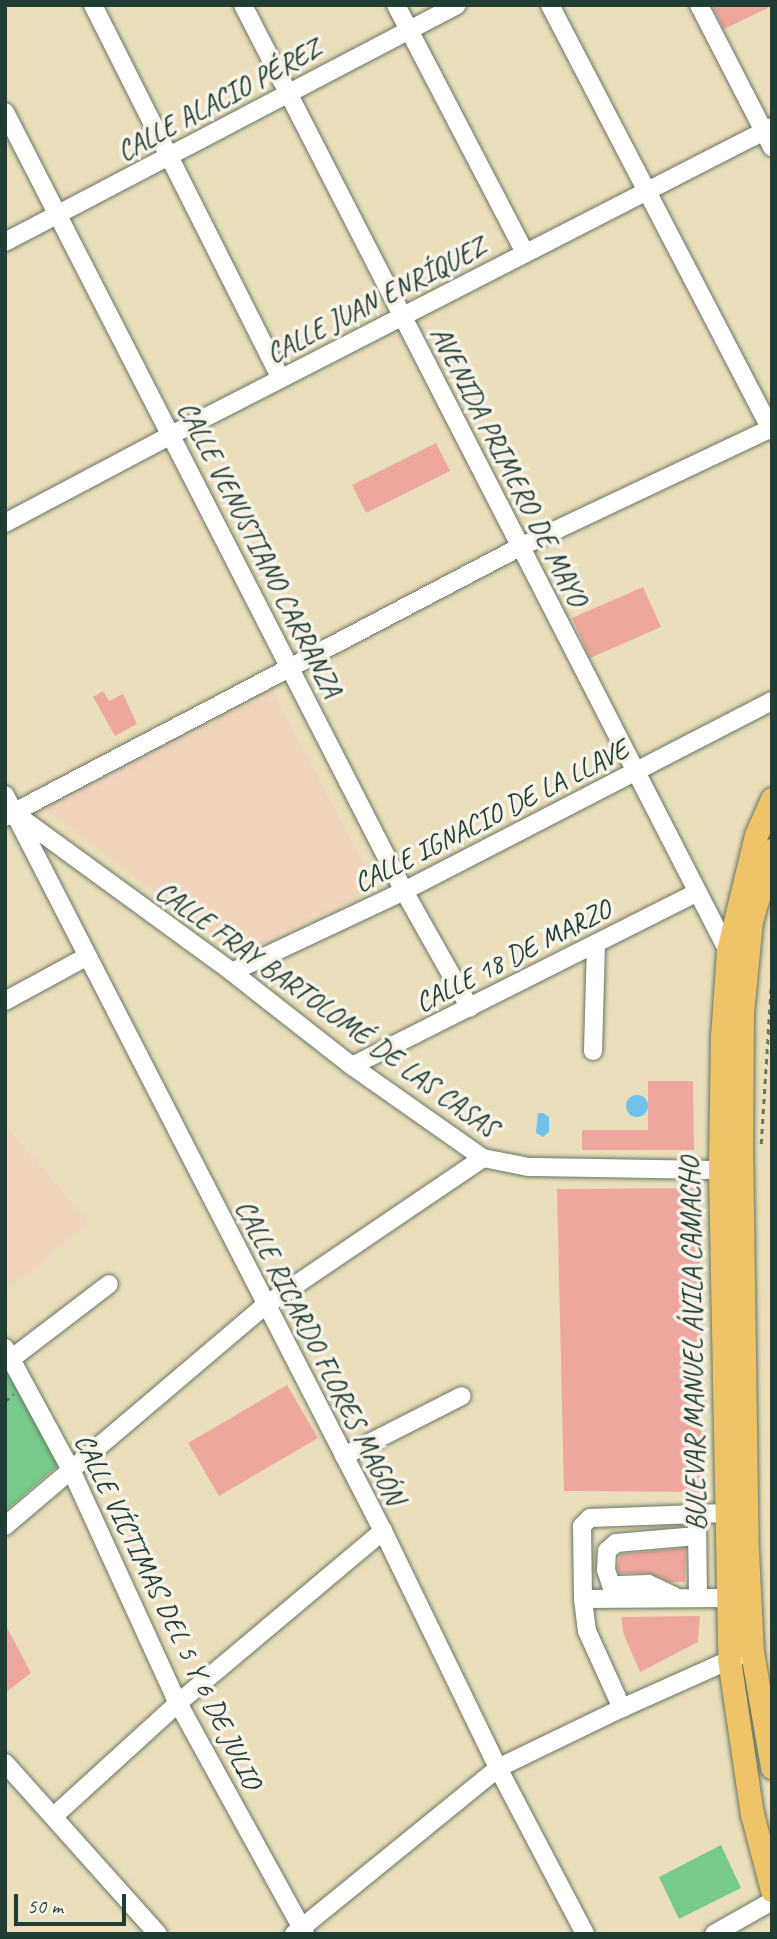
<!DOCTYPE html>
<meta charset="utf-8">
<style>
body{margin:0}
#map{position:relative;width:777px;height:1939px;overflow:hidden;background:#ebdfbb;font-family:Caveat,sans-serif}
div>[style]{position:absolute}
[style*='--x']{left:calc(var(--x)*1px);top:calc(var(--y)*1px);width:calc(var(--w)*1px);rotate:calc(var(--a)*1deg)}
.built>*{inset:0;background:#f0d5bc}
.green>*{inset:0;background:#78ca8c}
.water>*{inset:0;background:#6fc2eb}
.round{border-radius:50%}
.building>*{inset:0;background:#eea79f}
.path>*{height:2.5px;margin-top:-1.25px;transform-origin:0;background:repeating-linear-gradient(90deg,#667663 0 5px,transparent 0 10px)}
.roads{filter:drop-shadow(0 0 2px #667663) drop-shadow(0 0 2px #667663)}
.minor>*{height:18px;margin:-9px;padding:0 9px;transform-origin:9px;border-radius:9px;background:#fff}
.major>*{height:23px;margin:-11.5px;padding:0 11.5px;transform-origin:11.5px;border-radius:11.5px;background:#efc469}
span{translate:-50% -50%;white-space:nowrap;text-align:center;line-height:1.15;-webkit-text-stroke:7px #f7f3e8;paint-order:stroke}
.street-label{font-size:28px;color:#1f3d34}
.frame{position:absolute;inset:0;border:7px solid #1f3d34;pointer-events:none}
.scale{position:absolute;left:14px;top:1894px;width:112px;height:32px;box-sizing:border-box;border:4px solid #1f3d34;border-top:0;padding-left:9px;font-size:21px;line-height:24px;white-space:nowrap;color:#1f3d34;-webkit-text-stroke:5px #f7f3e8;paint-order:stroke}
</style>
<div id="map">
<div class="built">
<div style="clip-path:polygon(271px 688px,376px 887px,241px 958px,44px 808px)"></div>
<div style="clip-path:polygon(5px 1125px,89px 1222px,5px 1292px)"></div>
</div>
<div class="green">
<div style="clip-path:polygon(5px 1369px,60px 1464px,5px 1511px)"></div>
<div style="clip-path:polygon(721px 1845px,741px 1888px,679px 1919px,659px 1877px)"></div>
</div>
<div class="water">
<div class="round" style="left:626px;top:1095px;width:22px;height:22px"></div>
<div style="clip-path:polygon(538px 1113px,543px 1113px,549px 1117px,549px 1132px,543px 1137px,536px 1133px)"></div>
</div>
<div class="building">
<div style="clip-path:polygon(712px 5px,772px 5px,772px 6px,724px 29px)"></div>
<div style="clip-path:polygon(436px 443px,450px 471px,366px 513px,352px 485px)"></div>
<div style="clip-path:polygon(643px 587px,661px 627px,590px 658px,572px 618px)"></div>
<div style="clip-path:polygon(103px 691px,109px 701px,123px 694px,137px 724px,115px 736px,93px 697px)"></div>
<div style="clip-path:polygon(648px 1081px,693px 1081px,694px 1150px,582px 1150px,582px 1130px,648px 1130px)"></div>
<div style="clip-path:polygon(699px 1188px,702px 1492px,564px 1491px,557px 1189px)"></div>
<div style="clip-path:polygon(287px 1385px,318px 1438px,219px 1496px,188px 1443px)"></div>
<div style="clip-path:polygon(686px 1548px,685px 1582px,670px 1582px,648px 1573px,619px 1573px,617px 1568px,621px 1554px)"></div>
<div style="clip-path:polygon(700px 1616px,698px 1642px,640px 1672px,624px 1635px,621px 1617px)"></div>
<div style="clip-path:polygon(5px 1624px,31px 1673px,5px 1693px)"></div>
</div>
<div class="path">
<div style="--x:761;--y:1144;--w:175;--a:-86.4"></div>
<div style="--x:5;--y:1401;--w:11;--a:-38"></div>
</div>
<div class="roads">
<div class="minor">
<div style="--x:93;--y:5;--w:418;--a:63.3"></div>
<div style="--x:243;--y:5;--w:1063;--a:62.86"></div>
<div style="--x:396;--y:5;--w:280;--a:62.5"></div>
<div style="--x:550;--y:5;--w:480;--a:62.5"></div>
<div style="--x:699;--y:5;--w:160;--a:62.8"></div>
<div style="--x:5;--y:112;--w:875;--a:62.88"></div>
<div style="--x:404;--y:891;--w:134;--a:60.6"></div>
<div style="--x:5;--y:242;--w:510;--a:-27.67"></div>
<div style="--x:5;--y:523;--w:188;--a:-27.9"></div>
<div style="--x:171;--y:435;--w:675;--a:-27.13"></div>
<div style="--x:5;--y:795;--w:827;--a:62.82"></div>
<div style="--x:383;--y:1531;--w:263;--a:64.1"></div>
<div style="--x:498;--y:1768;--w:187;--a:62.3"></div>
<div style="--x:17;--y:815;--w:266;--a:36.1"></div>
<div style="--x:232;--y:972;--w:152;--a:38.1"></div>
<div style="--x:352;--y:1066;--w:160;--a:35.1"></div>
<div style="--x:483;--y:1158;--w:47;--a:11.1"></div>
<div style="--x:529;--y:1167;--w:191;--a:0.9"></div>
<div style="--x:5;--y:817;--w:581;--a:-27.67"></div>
<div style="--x:520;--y:547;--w:279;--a:-25.3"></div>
<div style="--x:232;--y:972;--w:190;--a:-25.2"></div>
<div style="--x:404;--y:891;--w:414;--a:-27.3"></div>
<div style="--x:5;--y:1001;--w:92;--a:-28.5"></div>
<div style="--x:593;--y:1051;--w:107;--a:-88.4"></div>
<div style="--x:352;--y:1066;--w:385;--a:-26.7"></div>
<div style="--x:5;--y:1348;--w:141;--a:61.6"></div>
<div style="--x:72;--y:1472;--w:254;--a:65.4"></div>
<div style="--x:178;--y:1703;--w:264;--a:61.2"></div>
<div style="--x:11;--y:1359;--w:123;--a:-37.4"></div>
<div style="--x:344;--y:1456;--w:132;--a:-27"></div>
<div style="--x:725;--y:1513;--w:135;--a:177.9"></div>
<div style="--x:590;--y:1518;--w:11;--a:135"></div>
<div style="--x:582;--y:1526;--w:73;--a:89.2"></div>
<div style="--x:583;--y:1599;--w:142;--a:-0.4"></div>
<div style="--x:697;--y:1525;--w:72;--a:89.2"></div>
<div style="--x:5;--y:1526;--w:342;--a:-40.3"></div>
<div style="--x:266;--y:1305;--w:262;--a:-34.1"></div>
<div style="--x:674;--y:1596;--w:29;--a:-155"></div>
<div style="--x:648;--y:1584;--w:37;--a:178"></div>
<div style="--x:611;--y:1585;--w:16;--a:-108"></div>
<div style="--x:606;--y:1570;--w:19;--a:-87"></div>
<div style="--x:607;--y:1551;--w:12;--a:-42"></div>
<div style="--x:616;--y:1543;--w:81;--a:-4.9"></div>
<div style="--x:583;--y:1599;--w:32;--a:83"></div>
<div style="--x:587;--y:1631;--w:85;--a:65.6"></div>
<div style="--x:5;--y:1763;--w:229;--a:48.2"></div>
<div style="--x:54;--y:1816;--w:168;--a:-42.3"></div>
<div style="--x:178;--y:1703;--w:268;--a:-40"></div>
<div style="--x:294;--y:1934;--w:263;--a:-39.1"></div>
<div style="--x:498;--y:1768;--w:138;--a:-25.8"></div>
<div style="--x:622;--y:1708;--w:127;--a:-24.1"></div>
<div style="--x:714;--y:1934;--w:67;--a:-29.6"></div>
</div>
<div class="major">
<div style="--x:772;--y:799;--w:39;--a:114"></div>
<div style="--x:756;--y:835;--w:119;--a:103.6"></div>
<div style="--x:728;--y:951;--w:85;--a:94"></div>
<div style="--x:722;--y:1036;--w:134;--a:90.9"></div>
<div style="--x:720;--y:1170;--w:489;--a:88.9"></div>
<div style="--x:729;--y:1659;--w:157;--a:81.6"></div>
<div style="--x:752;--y:1814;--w:79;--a:75.3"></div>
<div style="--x:772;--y:850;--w:74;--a:106.5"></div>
<div style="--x:751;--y:921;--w:92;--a:95.6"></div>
<div style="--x:742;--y:1013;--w:129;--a:90.4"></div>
<div style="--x:741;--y:1142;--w:409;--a:89.2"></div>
<div style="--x:747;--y:1551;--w:101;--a:87.2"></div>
<div style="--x:752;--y:1652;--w:117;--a:80.1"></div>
</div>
</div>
<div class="street-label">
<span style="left:219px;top:100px;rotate:-28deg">CALLE ALACIO PÉREZ</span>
<span style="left:376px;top:300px;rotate:-27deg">CALLE JUAN ENRÍQUEZ</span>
<span style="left:509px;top:466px;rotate:63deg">AVENIDA PRIMERO DE MAYO</span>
<span style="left:260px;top:549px;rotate:63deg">CALLE VENUSTIANO CARRANZA</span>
<span style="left:491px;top:816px;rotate:-27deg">CALLE IGNACIO DE LA LLAVE</span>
<span style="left:513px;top:956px;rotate:-27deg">CALLE 18 DE MARZO</span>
<span style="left:327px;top:1009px;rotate:36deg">CALLE FRAY BARTOLOMÉ DE LAS CASAS</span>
<span style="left:693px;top:1344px;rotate:-91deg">BULEVAR MANUEL ÁVILA CAMACHO</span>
<span style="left:320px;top:1352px;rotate:63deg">CALLE RICARDO FLORES MAGÓN</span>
<span style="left:168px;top:1611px;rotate:64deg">CALLE VÍCTIMAS DEL 5 Y 6 DE JULIO</span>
</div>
<div class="frame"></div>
<div class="scale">50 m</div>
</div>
